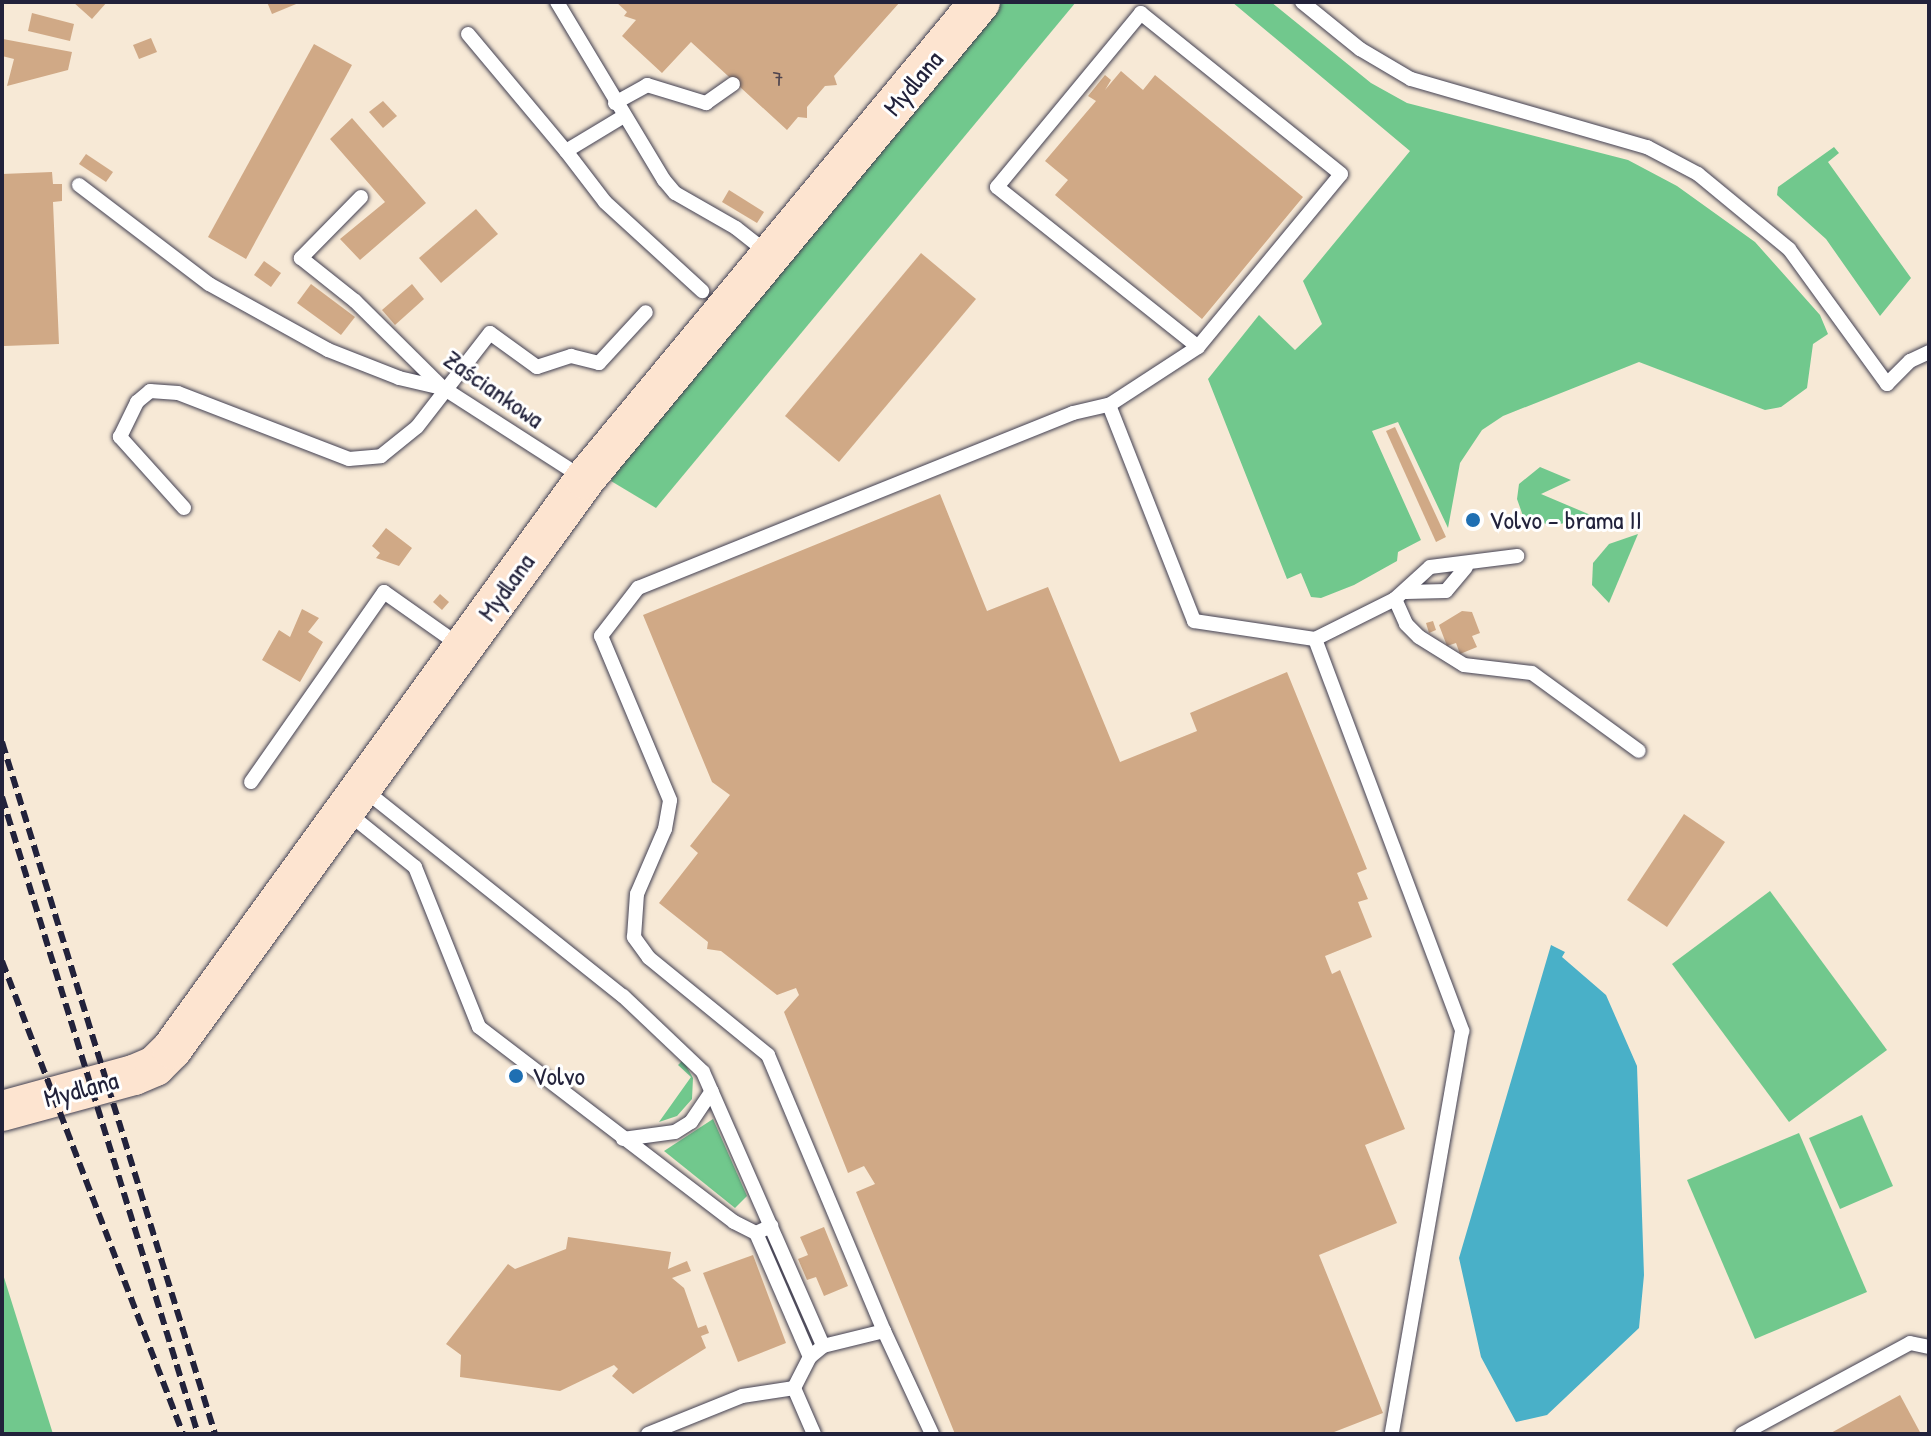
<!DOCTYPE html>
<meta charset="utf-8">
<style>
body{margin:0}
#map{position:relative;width:1931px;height:1436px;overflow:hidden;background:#f7e9d6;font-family:"Patrick Hand",sans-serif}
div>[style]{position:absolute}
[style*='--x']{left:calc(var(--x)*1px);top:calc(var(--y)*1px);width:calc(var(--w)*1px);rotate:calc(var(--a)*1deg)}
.green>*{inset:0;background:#71c88d}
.water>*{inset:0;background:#49b0c8}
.building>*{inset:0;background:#d0a986}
.roads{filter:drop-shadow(0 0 2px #424052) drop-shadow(0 0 2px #424052)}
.lane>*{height:14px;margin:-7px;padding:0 7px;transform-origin:7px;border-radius:7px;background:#fff}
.secondary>*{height:40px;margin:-20px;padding:0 20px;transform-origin:20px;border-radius:20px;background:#fde4d0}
.rail>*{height:6px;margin-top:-3px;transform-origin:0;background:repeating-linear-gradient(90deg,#22223b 0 12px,transparent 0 18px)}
.dots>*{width:22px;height:22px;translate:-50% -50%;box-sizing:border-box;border:4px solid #fff;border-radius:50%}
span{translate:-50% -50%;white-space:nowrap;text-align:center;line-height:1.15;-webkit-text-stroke:6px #fff;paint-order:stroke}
.number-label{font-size:22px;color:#4e444e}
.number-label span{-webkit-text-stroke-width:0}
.street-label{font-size:26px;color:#22223b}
.poi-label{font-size:26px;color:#22223b}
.left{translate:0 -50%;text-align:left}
.frame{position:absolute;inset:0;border:4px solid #22223b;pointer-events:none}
</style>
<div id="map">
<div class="green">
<div style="clip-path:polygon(1000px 2px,1076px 2px,656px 508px,611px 481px,626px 450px)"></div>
<div style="clip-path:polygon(1232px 2px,1271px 2px,1371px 83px,1407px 103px,1628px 160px,1677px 186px,1755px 242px,1820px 315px,1828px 334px,1813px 344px,1807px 388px,1781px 407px,1765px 410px,1639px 362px,1503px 416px,1482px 430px,1460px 463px,1448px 528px,1398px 422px,1372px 431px,1421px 540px,1398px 552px,1397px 561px,1354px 585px,1321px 598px,1311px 597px,1301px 573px,1287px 579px,1208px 379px,1259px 315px,1295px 350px,1322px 324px,1303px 281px,1410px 151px)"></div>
<div style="clip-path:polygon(1834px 147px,1839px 153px,1828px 162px,1911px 278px,1880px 316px,1826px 239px,1777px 195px,1778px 187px)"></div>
<div style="clip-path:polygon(1540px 467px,1571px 480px,1541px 494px,1593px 516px,1552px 526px,1523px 516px,1517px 499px,1519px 484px)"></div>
<div style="clip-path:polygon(1638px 534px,1609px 603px,1592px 585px,1593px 563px,1609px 544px)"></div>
<div style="clip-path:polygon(1770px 891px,1887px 1050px,1789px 1122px,1672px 964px)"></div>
<div style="clip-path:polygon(683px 1060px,693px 1078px,692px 1099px,677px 1116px,659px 1122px,691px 1077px,678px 1065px)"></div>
<div style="clip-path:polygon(1862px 1115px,1893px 1186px,1840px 1209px,1809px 1138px)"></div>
<div style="clip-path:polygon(713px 1119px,747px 1196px,735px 1208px,664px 1151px)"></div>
<div style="clip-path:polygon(1799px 1133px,1867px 1292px,1755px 1339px,1687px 1180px)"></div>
<div style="clip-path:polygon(2px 1271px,53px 1434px,2px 1434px)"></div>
</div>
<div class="water">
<div style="clip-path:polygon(1551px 945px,1565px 952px,1562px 957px,1606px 995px,1637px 1066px,1644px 1275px,1639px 1328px,1547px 1415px,1516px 1422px,1481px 1357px,1459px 1258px)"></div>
</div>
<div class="building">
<div style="clip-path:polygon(73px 2px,107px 2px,92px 19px)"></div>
<div style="clip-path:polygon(267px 2px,301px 2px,272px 14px)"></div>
<div style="clip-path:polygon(616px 2px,900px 2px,834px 76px,837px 85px,825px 86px,807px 107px,807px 118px,798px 117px,787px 130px,691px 42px,662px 73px,622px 36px,636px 20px,624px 16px,627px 12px)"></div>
<div style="clip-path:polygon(32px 13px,74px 24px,70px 41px,28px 31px)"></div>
<div style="clip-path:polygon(151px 38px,157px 52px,139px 59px,133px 45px)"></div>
<div style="clip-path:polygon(3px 39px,72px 52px,68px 70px,7px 86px,14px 59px,2px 56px)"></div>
<div style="clip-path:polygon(314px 44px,352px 65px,246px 259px,208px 237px)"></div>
<div style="clip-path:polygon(1121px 71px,1143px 90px,1155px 75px,1303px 197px,1202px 319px,1055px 195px,1068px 180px,1045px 161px,1096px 101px,1088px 96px,1105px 75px,1111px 80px,1105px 90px)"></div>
<div style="clip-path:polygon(383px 101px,397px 116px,383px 128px,369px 112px)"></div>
<div style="clip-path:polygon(352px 118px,426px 203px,360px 260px,340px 239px,385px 202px,330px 139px)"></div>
<div style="clip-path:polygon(86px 154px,113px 172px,106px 182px,79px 164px)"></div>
<div style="clip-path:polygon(52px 172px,53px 184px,62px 184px,62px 201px,53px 202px,59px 344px,4px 346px,2px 174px)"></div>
<div style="clip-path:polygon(729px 190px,764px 212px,757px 223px,722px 202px)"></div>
<div style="clip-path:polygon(476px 209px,498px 234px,441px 283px,419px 258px)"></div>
<div style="clip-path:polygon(921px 253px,976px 299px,839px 462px,785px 416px)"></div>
<div style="clip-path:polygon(264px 261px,281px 273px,271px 287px,254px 275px)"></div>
<div style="clip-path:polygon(311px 284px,355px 317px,341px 335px,297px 303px)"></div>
<div style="clip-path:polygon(412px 284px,424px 299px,395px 325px,382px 310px)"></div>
<div style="clip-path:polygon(1395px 427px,1446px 537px,1436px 542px,1386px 431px)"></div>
<div style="clip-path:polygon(940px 494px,987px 611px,1048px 587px,1120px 762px,1197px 731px,1190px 713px,1287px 672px,1367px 869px,1357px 873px,1368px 899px,1358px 902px,1372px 937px,1325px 956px,1332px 974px,1340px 970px,1405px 1129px,1365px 1145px,1397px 1223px,1319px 1255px,1383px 1413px,1329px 1434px,955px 1434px,856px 1192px,875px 1184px,864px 1166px,848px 1173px,784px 1012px,799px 995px,796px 988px,777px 995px,721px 951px,707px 949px,708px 942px,659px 903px,698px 853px,690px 846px,730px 795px,712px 782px,643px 615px)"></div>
<div style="clip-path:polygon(386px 528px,412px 548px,399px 566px,376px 558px,380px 553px,372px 546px)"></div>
<div style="clip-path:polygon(440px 594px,449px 602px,442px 610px,433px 602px)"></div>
<div style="clip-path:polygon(302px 609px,319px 618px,308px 632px,323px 642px,300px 682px,262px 660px,279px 630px,290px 637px)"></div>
<div style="clip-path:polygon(1462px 611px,1472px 612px,1480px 633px,1472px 636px,1477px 647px,1460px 654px,1456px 643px,1447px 646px,1439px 625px)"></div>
<div style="clip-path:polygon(1433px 621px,1436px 630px,1429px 633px,1426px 623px)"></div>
<div style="clip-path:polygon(1684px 814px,1725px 842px,1667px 927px,1627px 900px)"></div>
<div style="clip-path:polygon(824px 1227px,848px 1286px,824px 1296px,816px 1277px,807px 1280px,798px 1259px,808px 1255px,800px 1237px)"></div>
<div style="clip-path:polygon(568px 1237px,671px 1252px,668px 1269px,687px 1261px,691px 1271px,672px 1278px,684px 1288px,698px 1328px,706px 1325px,709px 1333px,701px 1336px,706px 1348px,633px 1394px,612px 1376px,618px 1369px,614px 1365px,560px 1391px,460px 1377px,461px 1355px,446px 1344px,508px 1264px,515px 1269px,566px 1249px)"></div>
<div style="clip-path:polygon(753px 1255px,786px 1343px,738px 1362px,703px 1273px)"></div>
<div style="clip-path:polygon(1900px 1395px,1921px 1434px,1829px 1434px)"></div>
</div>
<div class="roads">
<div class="lane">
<div style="--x:557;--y:2;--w:208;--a:59"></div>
<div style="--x:664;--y:180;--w:17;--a:50"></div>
<div style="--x:675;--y:193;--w:70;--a:29.8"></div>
<div style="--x:736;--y:228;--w:42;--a:38.2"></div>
<div style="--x:1302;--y:2;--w:75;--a:39"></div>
<div style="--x:1360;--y:49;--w:59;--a:30.5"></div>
<div style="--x:1411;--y:79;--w:246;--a:16.1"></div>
<div style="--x:1647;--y:147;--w:58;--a:27.9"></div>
<div style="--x:1698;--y:174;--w:118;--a:39.5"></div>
<div style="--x:1789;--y:249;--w:167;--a:54"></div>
<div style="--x:1887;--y:384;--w:33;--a:-45"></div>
<div style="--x:1910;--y:361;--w:21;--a:-25"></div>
<div style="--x:468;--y:34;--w:153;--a:50.1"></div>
<div style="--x:566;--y:151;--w:68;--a:-31.1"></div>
<div style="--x:615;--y:103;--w:37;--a:-29"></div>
<div style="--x:647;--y:85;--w:62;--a:17"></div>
<div style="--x:706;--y:103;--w:33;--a:-35"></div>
<div style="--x:566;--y:151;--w:64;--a:52.6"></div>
<div style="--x:605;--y:202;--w:132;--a:42.5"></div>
<div style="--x:79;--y:185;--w:163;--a:37.3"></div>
<div style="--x:209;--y:284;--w:136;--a:29"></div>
<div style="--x:328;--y:350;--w:76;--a:21.5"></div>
<div style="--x:399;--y:378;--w:44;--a:13.1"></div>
<div style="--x:361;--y:197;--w:86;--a:134.5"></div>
<div style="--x:301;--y:258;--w:69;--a:38.5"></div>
<div style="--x:355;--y:301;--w:124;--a:44.7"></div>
<div style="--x:443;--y:388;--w:169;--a:32.7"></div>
<div style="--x:1109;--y:405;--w:106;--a:-33.1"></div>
<div style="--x:1198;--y:347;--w:224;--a:-50.4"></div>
<div style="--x:1341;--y:174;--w:257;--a:-141.2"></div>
<div style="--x:1141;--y:13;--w:226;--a:129.6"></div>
<div style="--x:997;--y:187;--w:257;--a:38.5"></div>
<div style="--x:184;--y:508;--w:96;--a:-132"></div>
<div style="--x:120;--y:437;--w:39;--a:-64"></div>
<div style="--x:137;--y:402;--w:17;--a:-40"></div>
<div style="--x:150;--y:391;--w:28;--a:4"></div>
<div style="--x:178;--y:393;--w:183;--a:21.1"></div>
<div style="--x:349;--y:459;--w:32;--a:-5"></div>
<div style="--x:381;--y:456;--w:46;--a:-38.9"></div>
<div style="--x:417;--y:427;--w:119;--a:-52.2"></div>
<div style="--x:490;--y:333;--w:58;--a:35.9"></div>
<div style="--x:537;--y:367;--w:36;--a:-18"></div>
<div style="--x:571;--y:356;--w:29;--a:14"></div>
<div style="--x:599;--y:363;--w:69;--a:-47.3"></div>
<div style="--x:1406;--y:592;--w:40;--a:-1.4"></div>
<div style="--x:1446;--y:591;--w:31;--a:-50"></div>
<div style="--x:1395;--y:599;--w:27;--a:66"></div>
<div style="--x:1406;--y:624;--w:18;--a:45"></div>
<div style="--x:1419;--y:637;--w:53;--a:31.9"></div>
<div style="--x:1464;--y:665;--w:68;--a:6.7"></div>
<div style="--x:1532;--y:673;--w:132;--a:36.1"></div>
<div style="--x:1315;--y:639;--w:419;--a:69.4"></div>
<div style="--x:1462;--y:1031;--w:409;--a:99.9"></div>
<div style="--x:251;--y:782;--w:232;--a:-55"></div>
<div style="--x:384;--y:592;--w:95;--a:35.2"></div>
<div style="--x:362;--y:788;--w:334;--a:38.6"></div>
<div style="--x:623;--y:996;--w:110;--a:43.5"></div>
<div style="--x:703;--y:1072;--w:299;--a:66.3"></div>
<div style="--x:348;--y:813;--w:86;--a:38.9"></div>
<div style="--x:415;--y:867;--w:172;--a:68.2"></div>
<div style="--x:479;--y:1027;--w:321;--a:37.4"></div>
<div style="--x:734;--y:1222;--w:25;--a:27"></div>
<div style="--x:756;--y:1233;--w:17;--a:-25"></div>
<div style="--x:623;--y:1139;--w:52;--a:-7.7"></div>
<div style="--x:675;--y:1132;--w:19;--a:-32"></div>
<div style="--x:691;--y:1122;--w:37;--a:-56"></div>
<div style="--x:756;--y:1233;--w:135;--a:66.5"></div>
<div style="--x:884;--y:1331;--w:114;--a:65"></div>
<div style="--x:794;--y:1388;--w:35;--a:-63"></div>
<div style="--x:810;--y:1357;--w:17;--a:-40"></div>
<div style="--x:823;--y:1346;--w:63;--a:-13.8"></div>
<div style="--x:884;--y:1331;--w:299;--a:-112.8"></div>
<div style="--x:768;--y:1055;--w:154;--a:-140.8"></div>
<div style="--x:649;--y:958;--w:26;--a:-126"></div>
<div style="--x:634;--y:937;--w:43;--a:-86"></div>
<div style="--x:637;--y:894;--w:71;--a:-66.7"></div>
<div style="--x:665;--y:829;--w:29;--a:-80"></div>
<div style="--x:670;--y:800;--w:178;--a:-112.8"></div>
<div style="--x:601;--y:636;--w:61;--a:-52.4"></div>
<div style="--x:638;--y:588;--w:469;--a:-21.9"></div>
<div style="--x:1073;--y:413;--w:37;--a:-13"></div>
<div style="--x:1109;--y:405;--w:232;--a:68.5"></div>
<div style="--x:1194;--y:621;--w:122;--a:8.5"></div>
<div style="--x:1315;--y:639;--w:89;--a:-26.6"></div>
<div style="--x:1395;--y:599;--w:47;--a:-42.4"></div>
<div style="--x:1430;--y:567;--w:88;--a:-7.2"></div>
<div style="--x:794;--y:1388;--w:50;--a:66.5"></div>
<div style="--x:648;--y:1434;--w:101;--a:-22"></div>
<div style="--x:742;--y:1396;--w:53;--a:-8.7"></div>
<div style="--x:1742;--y:1434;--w:191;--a:-28.4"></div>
<div style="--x:1910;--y:1343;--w:19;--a:12"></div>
</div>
<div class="secondary">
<div style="--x:2;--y:1111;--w:137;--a:-15.3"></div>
<div style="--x:134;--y:1075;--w:23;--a:-23"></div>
<div style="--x:155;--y:1066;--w:24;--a:-45"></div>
<div style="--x:172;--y:1049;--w:704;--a:-54.07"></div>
<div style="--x:585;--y:479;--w:619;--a:-50.37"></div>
</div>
</div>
<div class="rail">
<div style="--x:2;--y:742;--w:724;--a:72.89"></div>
<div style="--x:2;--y:797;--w:666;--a:72.9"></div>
<div style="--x:2;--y:961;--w:506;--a:69.06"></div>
</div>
<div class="dots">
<div style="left:1473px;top:520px;background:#1f6fb2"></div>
<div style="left:516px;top:1076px;background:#1f6fb2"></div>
</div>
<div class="number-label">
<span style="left:778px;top:79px">7</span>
</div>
<div class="street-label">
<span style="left:913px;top:83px;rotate:-50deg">Mydlana</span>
<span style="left:494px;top:389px;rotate:35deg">Zaściankowa</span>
<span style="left:506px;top:587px;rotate:-54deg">Mydlana</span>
<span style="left:81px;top:1089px;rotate:-15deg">Mydlana</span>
</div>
<div class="poi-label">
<span class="left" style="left:1489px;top:520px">Volvo – brama II</span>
<span class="left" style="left:532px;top:1076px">Volvo</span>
</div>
<div class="frame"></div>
</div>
